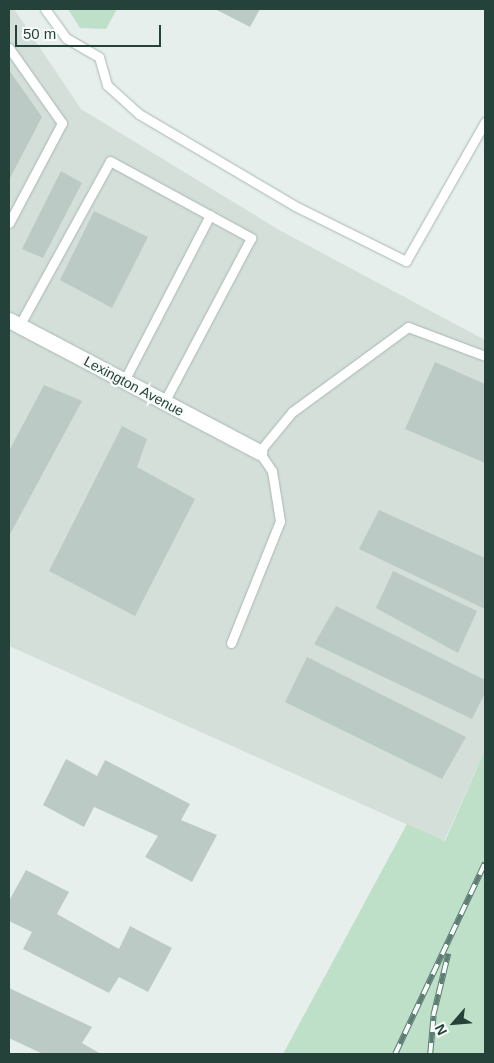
<!DOCTYPE html>
<style>
body{margin:0}
#map{position:relative;width:494px;height:1063px;overflow:hidden;background:#e6efeb;font-family:Helvetica,sans-serif}
div>[style]{position:absolute}
[style*='--x']{left:calc(var(--x)*1px);top:calc(var(--y)*1px);width:calc(var(--w)*1px);rotate:calc(var(--a)*1deg)}
.built>*{inset:0;background:#d4dfda}
.green>*{inset:0;background:#bfe0c8}
.building>*{inset:0;background:#bbcac4}
.roads{filter:drop-shadow(0 0 1px #a8b8b2) drop-shadow(0 0 1px #a8b8b2)}
.service>*{height:9px;margin:-4.5px;padding:0 4.5px;transform-origin:4.5px;border-radius:4.5px;background:#fff}
.minor>*{height:15px;margin:-7.5px;padding:0 7.5px;transform-origin:7.5px;border-radius:7.5px;background:#fff}
.rail>*{height:5.5px;margin-top:-2.75px;transform-origin:0;background:repeating-linear-gradient(90deg,#f7fbf9 0 11px,#5f7d75 0 22px);box-sizing:border-box;border-block:1px solid #5f7d75}
span{translate:-50% -50%;white-space:nowrap;text-align:center;line-height:1.15;-webkit-text-stroke:5px #f7fbf9;paint-order:stroke}
.street-label{font-size:14px;color:#24423a}
.frame{position:absolute;inset:0;border:10px solid #24423a;pointer-events:none}
.north{position:absolute;left:429px;top:998px;width:50px;height:50px;-webkit-text-stroke:4px #f7fbf9;paint-order:stroke;rotate:243deg;font-size:14px;font-weight:700;line-height:20px;text-align:center;color:#24423a}
.north::after{content:'';display:block;margin:auto;width:18px;height:22px;background:#24423a;clip-path:polygon(50% 0,100% 100%,50% 72%,0 100%)}
.scale{position:absolute;left:15px;top:25px;width:146px;height:22px;box-sizing:border-box;border:2px solid #24423a;border-top:0;padding-left:6px;font-size:15px;line-height:18px;white-space:nowrap;color:#24423a;-webkit-text-stroke:4px #f7fbf9;paint-order:stroke}
</style>
<div id="map">
<div class="built">
<div style="clip-path:polygon(9px 9px,14px 9px,81px 109px,281px 231px,485px 340px,485px 750px,444px 841px,9px 646px)"></div>
</div>
<div class="green">
<div style="clip-path:polygon(68px 9px,117px 9px,106px 29px,80px 28px)"></div>
<div style="clip-path:polygon(485px 750px,485px 1054px,283px 1054px,407px 824px,445px 841px)"></div>
</div>
<div class="building">
<div style="clip-path:polygon(215px 9px,260px 9px,250px 27px)"></div>
<div style="clip-path:polygon(9px 70px,42px 117px,9px 180px)"></div>
<div style="clip-path:polygon(61px 171px,82px 183px,43px 258px,22px 249px)"></div>
<div style="clip-path:polygon(94px 211px,148px 237px,112px 308px,60px 280px)"></div>
<div style="clip-path:polygon(435px 362px,485px 384px,485px 463px,405px 429px)"></div>
<div style="clip-path:polygon(44px 385px,82px 401px,9px 536px,9px 451px)"></div>
<div style="clip-path:polygon(122px 426px,147px 439px,137px 467px,195px 499px,135px 616px,49px 571px)"></div>
<div style="clip-path:polygon(379px 510px,485px 558px,485px 609px,359px 549px)"></div>
<div style="clip-path:polygon(393px 571px,477px 611px,458px 653px,376px 608px)"></div>
<div style="clip-path:polygon(336px 606px,485px 680px,485px 693px,472px 719px,314px 644px)"></div>
<div style="clip-path:polygon(307px 657px,466px 737px,442px 779px,285px 702px)"></div>
<div style="clip-path:polygon(66px 759px,97px 776px,105px 760px,190px 804px,181px 820px,217px 835px,192px 882px,145px 857px,158px 836px,94px 807px,84px 827px,43px 805px)"></div>
<div style="clip-path:polygon(26px 870px,69px 892px,57px 914px,119px 949px,130px 926px,172px 948px,148px 992px,119px 977px,109px 993px,23px 949px,32px 932px,9px 921px,9px 901px)"></div>
<div style="clip-path:polygon(9px 988px,92px 1027px,82px 1043px,101px 1054px,43px 1054px,9px 1038px)"></div>
</div>
<div class="roads">
<div class="service">
<div style="--x:45;--y:9;--w:36;--a:54"></div>
<div style="--x:66;--y:38;--w:38;--a:30"></div>
<div style="--x:99;--y:57;--w:29;--a:74"></div>
<div style="--x:107;--y:85;--w:43;--a:42.2"></div>
<div style="--x:139;--y:114;--w:181;--a:30.5"></div>
<div style="--x:295;--y:206;--w:124;--a:26.4"></div>
<div style="--x:406;--y:261;--w:160;--a:-60.4"></div>
<div style="--x:9;--y:48;--w:92;--a:54.8"></div>
<div style="--x:62;--y:123;--w:113;--a:117.9"></div>
<div style="--x:19;--y:326;--w:188;--a:-61.1"></div>
<div style="--x:110;--y:161;--w:161;--a:28.6"></div>
<div style="--x:251;--y:238;--w:186;--a:117.9"></div>
<div style="--x:124;--y:381;--w:187;--a:-62.6"></div>
<div style="--x:231;--y:643;--w:131;--a:-68.1"></div>
<div style="--x:280;--y:521;--w:51;--a:-99.1"></div>
<div style="--x:272;--y:471;--w:23;--a:-124"></div>
<div style="--x:259;--y:452;--w:52;--a:-50.5"></div>
<div style="--x:292;--y:412;--w:144;--a:-36.2"></div>
<div style="--x:408;--y:327;--w:82;--a:20.6"></div>
</div>
<div class="minor">
<div style="--x:9;--y:320;--w:283;--a:27.8"></div>
</div>
</div>
<div class="rail">
<div style="--x:395;--y:1054;--w:211;--a:-64.8"></div>
<div style="--x:430;--y:1054;--w:38;--a:-85"></div>
<div style="--x:433;--y:1016;--w:64;--a:-76.4"></div>
</div>
<div class="street-label">
<span style="left:134px;top:386px;rotate:28deg">Lexington Avenue</span>
</div>
<div class="frame"></div>
<div class="north">N</div>
<div class="scale">50 m</div>
</div>
